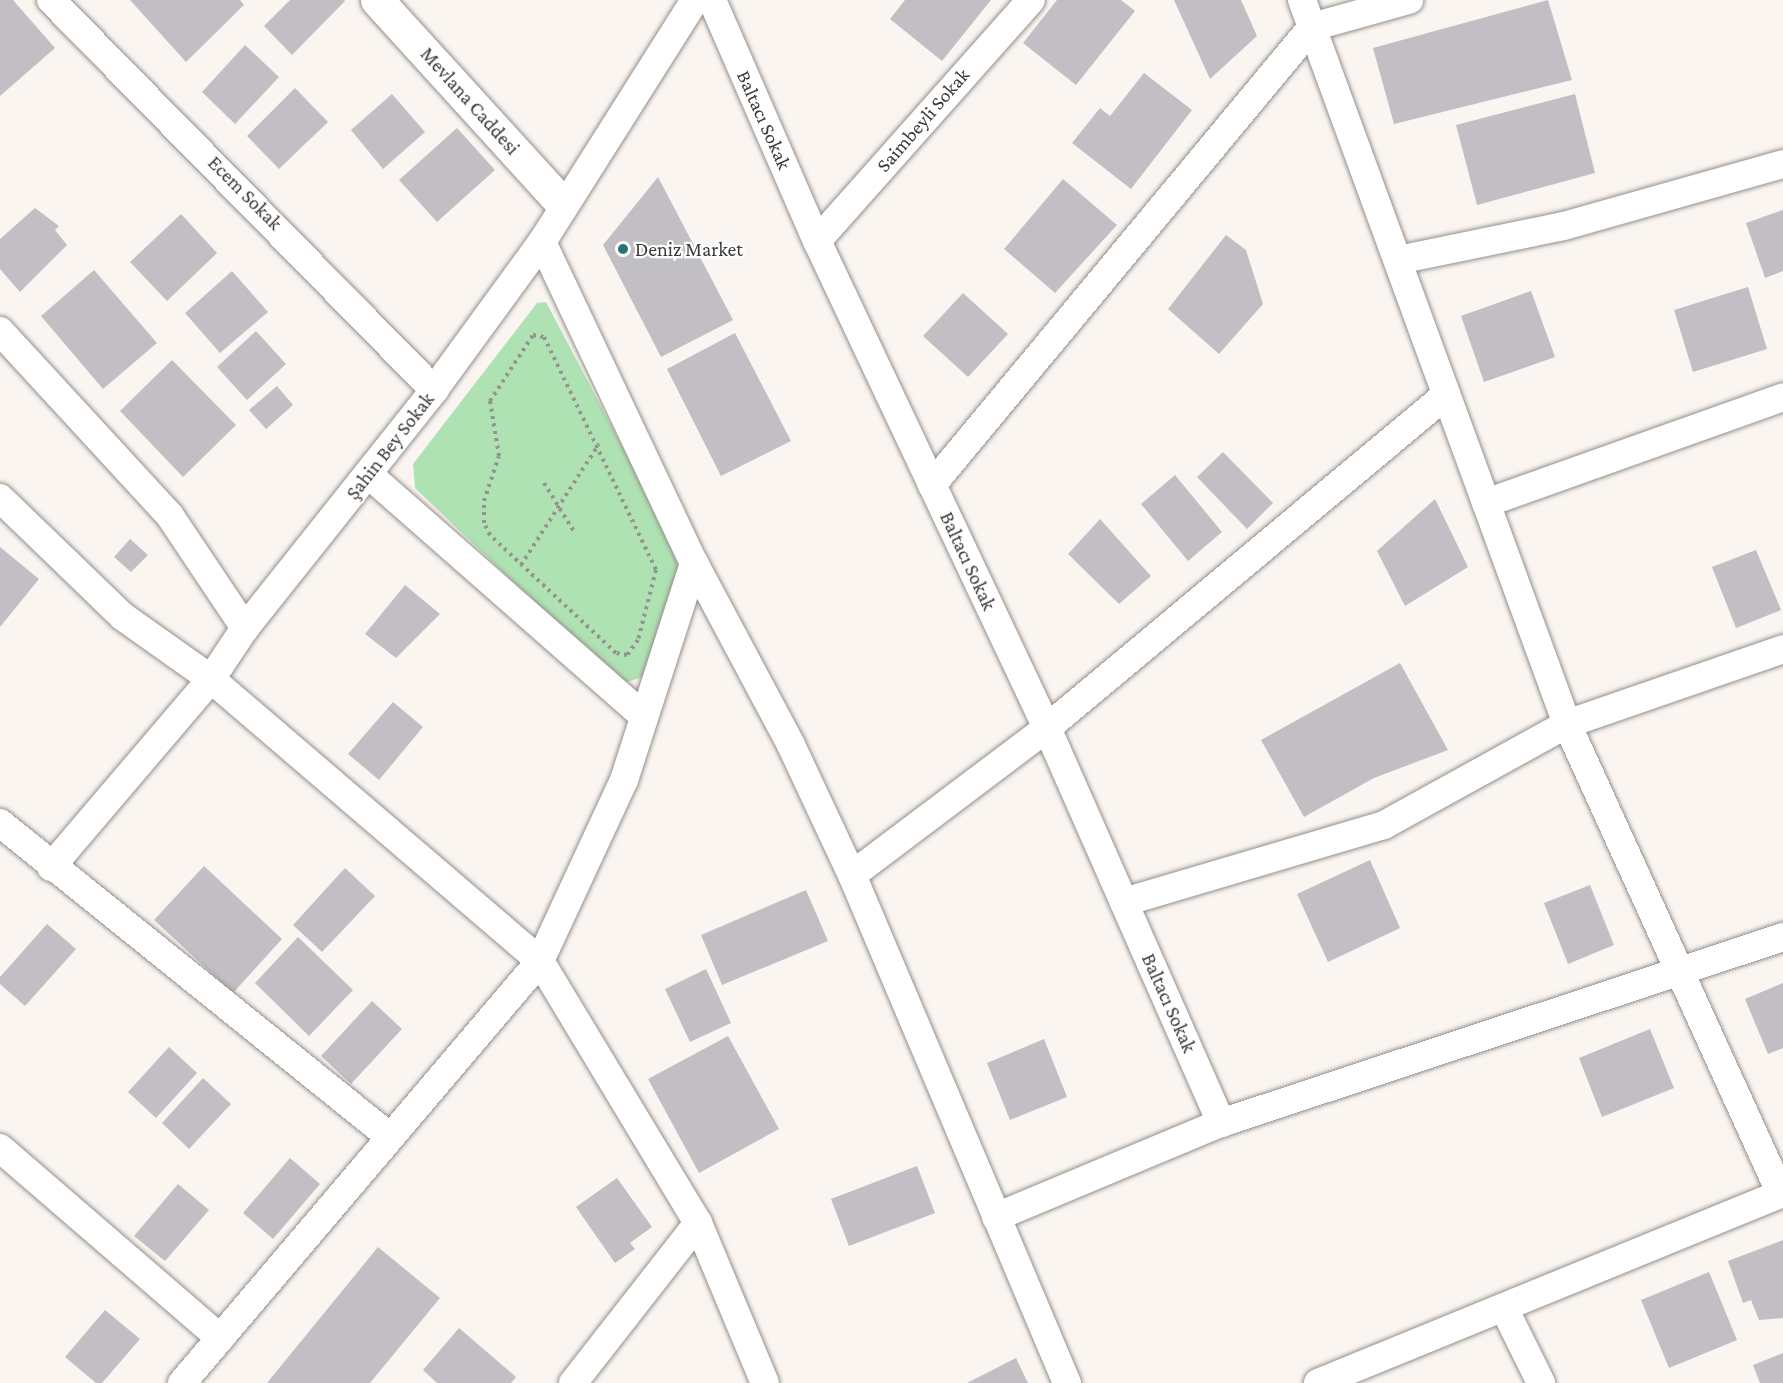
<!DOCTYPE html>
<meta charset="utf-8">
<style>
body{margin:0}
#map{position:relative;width:1783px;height:1383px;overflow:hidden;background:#faf5f1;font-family:"Crimson Pro",serif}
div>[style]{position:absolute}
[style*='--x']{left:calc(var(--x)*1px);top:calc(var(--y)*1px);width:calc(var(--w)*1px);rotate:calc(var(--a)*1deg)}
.green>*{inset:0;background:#afe2b3}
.building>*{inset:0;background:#c1bfc4}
.path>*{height:4px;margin-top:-2px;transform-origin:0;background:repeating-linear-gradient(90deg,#959290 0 3px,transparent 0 7.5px)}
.roads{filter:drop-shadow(0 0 2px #938f8b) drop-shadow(0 0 2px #938f8b)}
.street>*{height:28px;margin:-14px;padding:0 14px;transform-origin:14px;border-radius:14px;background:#fff}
.secondary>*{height:33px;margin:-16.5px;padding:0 16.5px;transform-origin:16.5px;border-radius:16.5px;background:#fff}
.dots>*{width:16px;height:16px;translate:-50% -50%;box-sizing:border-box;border:3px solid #fff;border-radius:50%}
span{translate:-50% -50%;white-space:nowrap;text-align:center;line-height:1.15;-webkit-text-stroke:4.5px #fff;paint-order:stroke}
.street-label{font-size:20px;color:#3c3a39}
.poi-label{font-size:20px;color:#3c3a39}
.left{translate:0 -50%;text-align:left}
</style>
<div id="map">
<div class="green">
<div style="clip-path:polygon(546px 302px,682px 560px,643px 677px,620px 684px,415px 488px,413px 464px,537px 303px)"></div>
</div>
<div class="building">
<div style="clip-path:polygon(0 0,13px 0,55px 48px,0 96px)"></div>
<div style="clip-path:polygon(130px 0,240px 0,244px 5px,186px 62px)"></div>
<div style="clip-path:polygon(290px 0,344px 0,345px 1px,292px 55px,264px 26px)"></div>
<div style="clip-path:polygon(905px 0,991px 0,942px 61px,890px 19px)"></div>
<div style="clip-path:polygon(1057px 0,1121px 0,1135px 11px,1076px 85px,1023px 43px)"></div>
<div style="clip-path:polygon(1174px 0,1241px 0,1257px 36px,1210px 79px)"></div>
<div style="clip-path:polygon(1548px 0,1572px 80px,1394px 124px,1373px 48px)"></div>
<div style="clip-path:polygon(245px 45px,279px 77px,235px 124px,202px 92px)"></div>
<div style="clip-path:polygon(1144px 73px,1192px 110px,1131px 189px,1072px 143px,1100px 108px,1110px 116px)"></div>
<div style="clip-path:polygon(295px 88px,328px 122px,279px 169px,247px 136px)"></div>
<div style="clip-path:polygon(392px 94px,425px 132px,383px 169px,351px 130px)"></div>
<div style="clip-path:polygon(1575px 94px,1595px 173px,1477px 205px,1456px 125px)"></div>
<div style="clip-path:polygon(457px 128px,495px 170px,437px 222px,399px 180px)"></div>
<div style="clip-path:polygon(658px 177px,733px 320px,661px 357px,603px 245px)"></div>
<div style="clip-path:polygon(1063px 179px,1117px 225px,1055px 293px,1004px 249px)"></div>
<div style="clip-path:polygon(35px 208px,59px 226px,55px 230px,67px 245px,20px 292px,0 269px,0 239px)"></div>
<div style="clip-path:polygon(1783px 210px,1783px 271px,1765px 278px,1746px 223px)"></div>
<div style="clip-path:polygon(181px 214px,217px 253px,167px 301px,130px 262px)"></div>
<div style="clip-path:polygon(1226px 235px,1246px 250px,1263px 304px,1219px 354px,1168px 309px)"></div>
<div style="clip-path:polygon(94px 270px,157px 343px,103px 389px,41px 316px)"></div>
<div style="clip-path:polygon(232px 271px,268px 312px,220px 353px,185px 313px)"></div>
<div style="clip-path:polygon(1748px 287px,1767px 349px,1693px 372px,1674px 310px)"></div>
<div style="clip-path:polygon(1531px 291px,1555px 357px,1484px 382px,1461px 316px)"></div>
<div style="clip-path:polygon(963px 293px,1008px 334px,968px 377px,923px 336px)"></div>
<div style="clip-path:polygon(256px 331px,286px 364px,247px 400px,217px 367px)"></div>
<div style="clip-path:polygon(735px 333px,791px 441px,721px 476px,667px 369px)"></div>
<div style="clip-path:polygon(172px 360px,236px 425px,183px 477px,120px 411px)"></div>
<div style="clip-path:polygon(277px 386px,293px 405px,266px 429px,249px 410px)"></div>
<div style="clip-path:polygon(1223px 452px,1273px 503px,1247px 529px,1197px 477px)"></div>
<div style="clip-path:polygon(1175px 475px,1222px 532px,1188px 561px,1141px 504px)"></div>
<div style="clip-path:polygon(1435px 499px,1468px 567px,1405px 606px,1377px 551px)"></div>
<div style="clip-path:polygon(1100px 519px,1151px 576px,1119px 604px,1068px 554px)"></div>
<div style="clip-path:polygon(130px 539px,148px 555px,131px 572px,114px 557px)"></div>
<div style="clip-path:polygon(0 547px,39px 579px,0 627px)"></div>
<div style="clip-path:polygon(1756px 550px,1781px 610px,1736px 628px,1712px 567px)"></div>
<div style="clip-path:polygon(405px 585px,440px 614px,396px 658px,365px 634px)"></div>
<div style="clip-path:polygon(1400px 663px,1448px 750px,1374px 778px,1304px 817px,1261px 740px)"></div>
<div style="clip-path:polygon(393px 702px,423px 727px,379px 780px,348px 754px)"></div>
<div style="clip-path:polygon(1370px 860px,1400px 928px,1328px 962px,1297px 894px)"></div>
<div style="clip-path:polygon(204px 866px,282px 939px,233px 993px,154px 920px)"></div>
<div style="clip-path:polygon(345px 868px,375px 896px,322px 952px,293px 925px)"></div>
<div style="clip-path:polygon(1590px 885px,1614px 945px,1568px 964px,1544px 903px)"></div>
<div style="clip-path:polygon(806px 890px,828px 941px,722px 985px,701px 935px)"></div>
<div style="clip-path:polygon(47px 924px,76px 949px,25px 1006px,0 984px,0 977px)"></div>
<div style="clip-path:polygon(298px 937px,353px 990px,309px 1036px,255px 983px)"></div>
<div style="clip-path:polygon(706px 969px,731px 1023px,690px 1042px,665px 989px)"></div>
<div style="clip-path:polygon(1783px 983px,1783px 1048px,1768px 1054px,1745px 999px)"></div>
<div style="clip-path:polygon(372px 1001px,402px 1029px,351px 1084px,321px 1056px)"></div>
<div style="clip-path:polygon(1650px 1029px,1674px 1088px,1602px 1117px,1579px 1058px)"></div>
<div style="clip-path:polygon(728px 1036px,779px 1129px,699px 1173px,648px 1079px)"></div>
<div style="clip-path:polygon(1044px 1039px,1067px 1097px,1010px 1120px,987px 1063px)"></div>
<div style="clip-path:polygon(169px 1047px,197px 1073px,156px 1118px,128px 1092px)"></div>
<div style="clip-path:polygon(203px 1078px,231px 1104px,189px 1149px,162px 1123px)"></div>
<div style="clip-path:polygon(290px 1158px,320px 1184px,273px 1239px,243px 1213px)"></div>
<div style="clip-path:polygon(917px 1166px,935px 1213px,849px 1246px,831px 1199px)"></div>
<div style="clip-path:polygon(617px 1178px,652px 1227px,630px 1243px,635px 1249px,615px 1263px,576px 1207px)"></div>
<div style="clip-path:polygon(178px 1184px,209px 1210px,165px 1261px,134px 1236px)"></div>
<div style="clip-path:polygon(1783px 1240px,1783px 1318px,1759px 1320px,1751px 1300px,1743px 1303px,1728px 1261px)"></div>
<div style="clip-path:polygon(378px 1247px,440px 1298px,370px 1383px,267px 1383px)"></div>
<div style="clip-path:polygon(1709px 1272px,1737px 1340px,1669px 1368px,1641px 1300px)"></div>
<div style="clip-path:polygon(105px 1310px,140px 1339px,102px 1383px,96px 1383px,65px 1357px)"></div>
<div style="clip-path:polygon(459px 1328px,516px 1377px,511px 1383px,437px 1383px,423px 1370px)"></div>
<div style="clip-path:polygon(1783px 1353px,1783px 1383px,1760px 1383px,1753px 1365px)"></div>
<div style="clip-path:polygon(1016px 1358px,1028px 1383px,967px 1383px)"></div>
</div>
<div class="path">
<div style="--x:533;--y:335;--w:11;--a:10"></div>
<div style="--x:544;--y:337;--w:259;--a:64.3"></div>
<div style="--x:656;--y:570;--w:72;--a:104.4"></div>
<div style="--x:638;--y:640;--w:19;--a:126"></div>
<div style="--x:627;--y:655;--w:11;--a:-170"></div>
<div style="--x:616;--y:653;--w:173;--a:-136.9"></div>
<div style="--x:490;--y:535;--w:13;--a:-117"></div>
<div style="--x:484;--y:523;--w:22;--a:-90"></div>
<div style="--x:484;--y:501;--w:47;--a:-71.6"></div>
<div style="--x:499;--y:456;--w:56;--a:-99.3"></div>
<div style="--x:490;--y:401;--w:79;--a:-56.9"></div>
<div style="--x:544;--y:483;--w:59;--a:58.2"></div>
<div style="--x:521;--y:565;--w:144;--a:-57.2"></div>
</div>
<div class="roads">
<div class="street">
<div style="--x:51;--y:0;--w:547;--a:45.52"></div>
<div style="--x:712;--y:0;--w:263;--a:66.5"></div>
<div style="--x:817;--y:241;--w:539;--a:64.72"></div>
<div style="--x:1047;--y:728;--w:432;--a:66.2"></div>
<div style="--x:1302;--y:0;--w:771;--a:69.9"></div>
<div style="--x:1567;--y:724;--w:516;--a:65.52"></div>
<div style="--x:817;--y:241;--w:322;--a:-48.4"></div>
<div style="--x:542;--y:242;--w:355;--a:64.7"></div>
<div style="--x:694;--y:563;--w:206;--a:61.9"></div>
<div style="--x:791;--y:745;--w:144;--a:64.9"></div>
<div style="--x:852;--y:875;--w:552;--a:67.06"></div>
<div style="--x:1398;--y:260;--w:169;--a:-11.6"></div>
<div style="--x:1564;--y:226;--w:228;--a:-15.8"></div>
<div style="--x:0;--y:331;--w:251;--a:47.4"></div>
<div style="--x:170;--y:516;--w:135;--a:56.2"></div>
<div style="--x:368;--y:474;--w:366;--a:41.3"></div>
<div style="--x:932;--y:485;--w:595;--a:-50.32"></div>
<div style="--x:1312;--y:27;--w:101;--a:-15.6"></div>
<div style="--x:0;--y:498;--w:170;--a:44"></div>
<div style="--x:122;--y:616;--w:109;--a:35.3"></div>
<div style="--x:211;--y:679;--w:433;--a:40.6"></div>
<div style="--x:540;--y:961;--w:306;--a:58.9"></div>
<div style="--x:698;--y:1223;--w:173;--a:67.3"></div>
<div style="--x:1486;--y:503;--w:315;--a:-19.6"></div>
<div style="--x:0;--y:823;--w:501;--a:38.84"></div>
<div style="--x:51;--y:867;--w:247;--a:-49.6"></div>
<div style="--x:211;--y:679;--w:61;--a:-56.3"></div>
<div style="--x:245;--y:628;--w:304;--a:-51.5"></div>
<div style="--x:434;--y:390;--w:183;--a:-53.9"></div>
<div style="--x:542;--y:242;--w:286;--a:-57.7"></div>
<div style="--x:852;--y:875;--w:244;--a:-37"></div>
<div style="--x:1047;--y:728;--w:520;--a:-39.85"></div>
<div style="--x:1124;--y:902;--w:271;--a:-16.5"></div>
<div style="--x:1384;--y:825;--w:209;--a:-28.9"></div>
<div style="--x:1567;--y:724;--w:229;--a:-19.1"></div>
<div style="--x:0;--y:1148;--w:291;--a:40.8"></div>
<div style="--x:996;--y:1217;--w:244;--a:-22.7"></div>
<div style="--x:1221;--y:1123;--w:592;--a:-18.31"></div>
<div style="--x:1504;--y:1308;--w:84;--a:63.7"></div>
<div style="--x:182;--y:1383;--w:553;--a:-49.69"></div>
<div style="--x:540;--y:961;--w:200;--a:-65.1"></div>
<div style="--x:624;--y:780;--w:228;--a:-72.1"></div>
<div style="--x:573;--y:1383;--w:203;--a:-52"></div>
<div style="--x:1318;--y:1383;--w:502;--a:-22.23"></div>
</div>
<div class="secondary">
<div style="--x:377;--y:0;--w:275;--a:47.7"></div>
</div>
</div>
<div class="dots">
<div style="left:623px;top:249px;background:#277178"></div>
</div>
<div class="street-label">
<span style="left:470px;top:101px;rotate:48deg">Mevlana Caddesi</span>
<span style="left:764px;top:120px;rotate:66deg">Baltacı Sokak</span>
<span style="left:923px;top:120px;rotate:-49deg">Saimbeyli Sokak</span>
<span style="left:245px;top:193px;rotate:45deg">Ecem Sokak</span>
<span style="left:390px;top:446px;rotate:-52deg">Şahin Bey Sokak</span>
<span style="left:968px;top:561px;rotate:65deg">Baltacı Sokak</span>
<span style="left:1169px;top:1003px;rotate:66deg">Baltacı Sokak</span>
</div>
<div class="poi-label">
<span class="left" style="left:635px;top:249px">Deniz Market</span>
</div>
</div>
